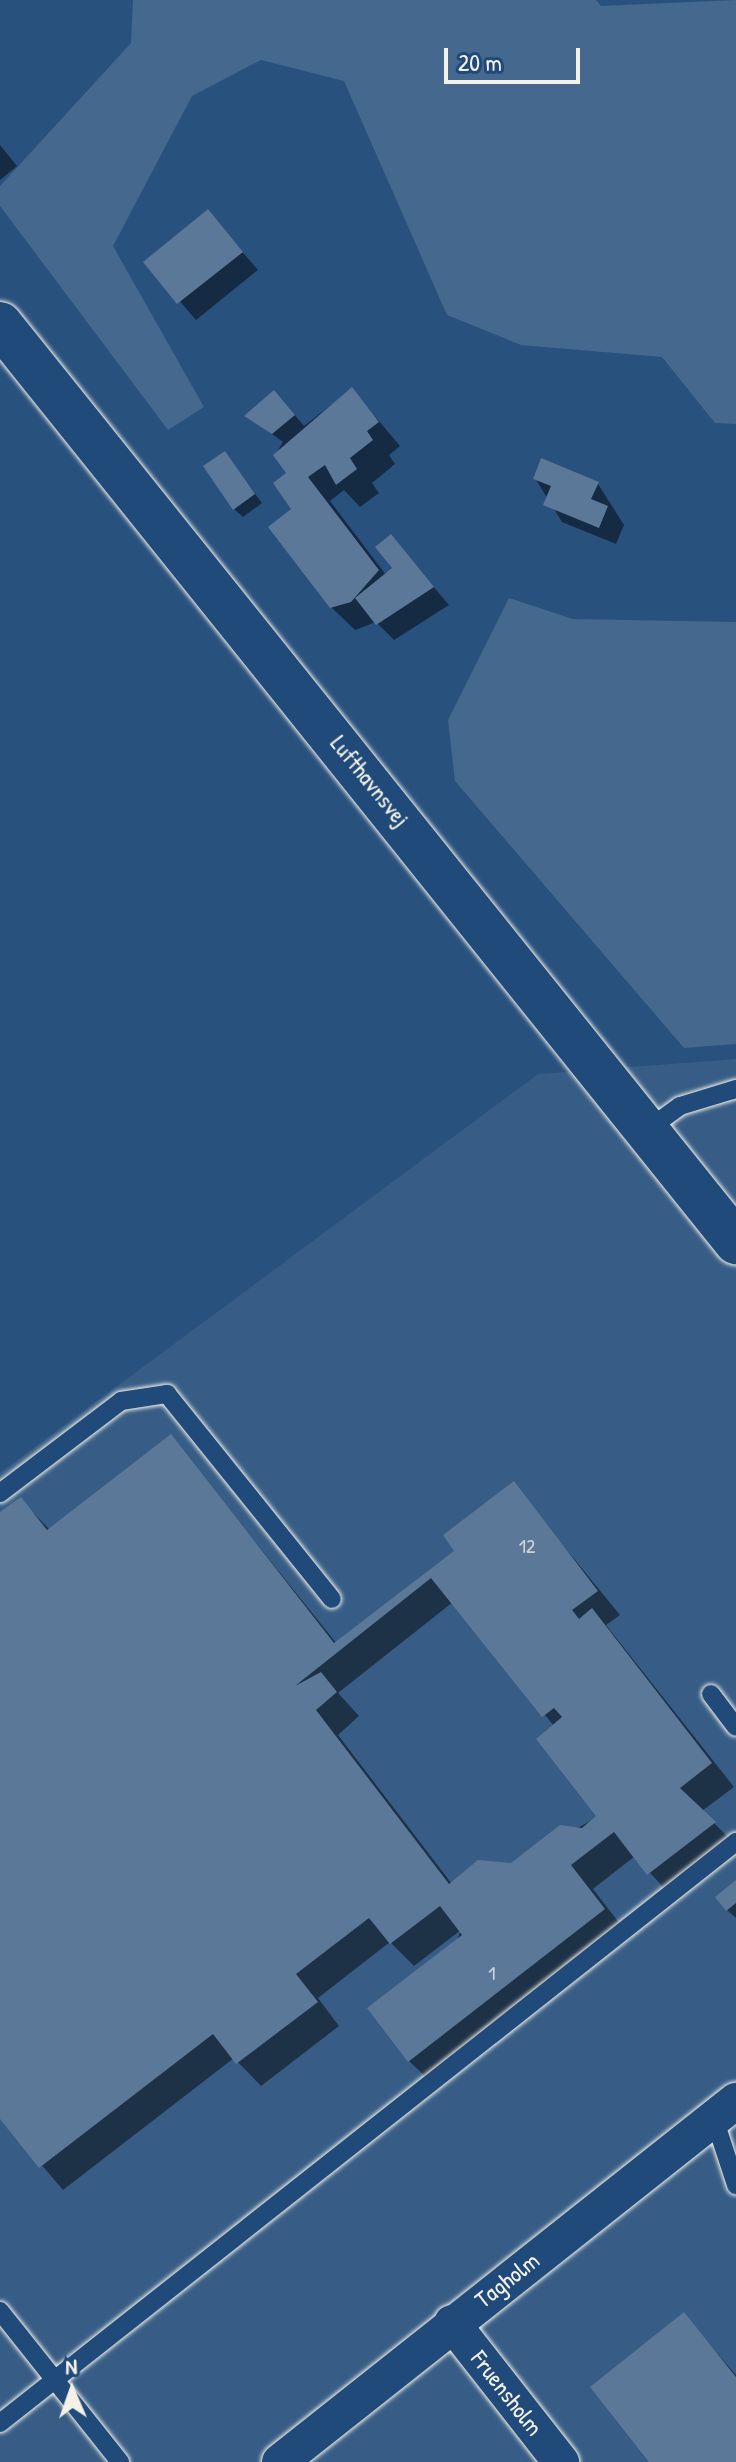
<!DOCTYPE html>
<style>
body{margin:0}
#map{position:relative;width:736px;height:2462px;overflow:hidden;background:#28517e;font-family:"Patrick Hand",sans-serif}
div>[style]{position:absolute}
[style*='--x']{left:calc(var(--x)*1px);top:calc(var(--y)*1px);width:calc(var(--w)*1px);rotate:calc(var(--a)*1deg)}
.built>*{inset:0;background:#375d86}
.green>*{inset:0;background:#45688e}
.shadow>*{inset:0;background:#0007}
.building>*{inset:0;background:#5b7899}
.roads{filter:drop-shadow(0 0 2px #f4f1e8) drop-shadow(0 0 2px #f4f1e8)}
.lane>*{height:18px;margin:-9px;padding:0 9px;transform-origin:9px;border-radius:9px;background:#1f4a7a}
.street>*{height:36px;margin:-18px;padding:0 18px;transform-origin:18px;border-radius:18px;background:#1f4a7a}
.secondary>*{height:44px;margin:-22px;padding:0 22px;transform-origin:22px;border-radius:22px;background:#1f4a7a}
span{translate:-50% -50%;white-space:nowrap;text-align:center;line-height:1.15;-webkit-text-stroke:6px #1f4a7a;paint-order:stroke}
.number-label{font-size:20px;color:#ced3d4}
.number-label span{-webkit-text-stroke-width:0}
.street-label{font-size:24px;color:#f4f1e8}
.north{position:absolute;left:32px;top:2350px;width:80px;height:80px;-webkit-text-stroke:6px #1f4a7a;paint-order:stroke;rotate:358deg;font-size:22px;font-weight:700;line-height:32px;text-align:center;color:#f4f1e8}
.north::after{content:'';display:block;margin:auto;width:28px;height:36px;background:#f4f1e8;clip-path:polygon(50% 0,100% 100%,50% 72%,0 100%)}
.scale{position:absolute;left:444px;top:48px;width:136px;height:36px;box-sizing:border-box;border:4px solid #f4f1e8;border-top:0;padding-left:10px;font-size:24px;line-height:28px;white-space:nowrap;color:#f4f1e8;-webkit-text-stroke:6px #1f4a7a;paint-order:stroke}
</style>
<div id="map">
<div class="built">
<div style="clip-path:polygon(736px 1059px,736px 2462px,0 2462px,0 1473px,538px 1074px)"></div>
</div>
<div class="green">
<div style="clip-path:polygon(133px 0,596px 0,601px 6px,736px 0,736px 424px,715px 423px,662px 357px,521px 345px,447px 315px,344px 81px,261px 60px,192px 96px,113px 246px,204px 407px,168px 430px,0 206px,0 186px,131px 43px)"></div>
<div style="clip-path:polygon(509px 598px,573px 619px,736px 622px,736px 1044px,684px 1048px,455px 781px,448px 720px)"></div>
</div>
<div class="shadow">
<div style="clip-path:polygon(0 145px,17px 166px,0 180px)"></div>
<div style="clip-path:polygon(208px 212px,258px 270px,196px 320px,146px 262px)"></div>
<div style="clip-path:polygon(352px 389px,400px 446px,389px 455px,395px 464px,372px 483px,379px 493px,360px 507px,344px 490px,330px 501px,386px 575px,395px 569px,391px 537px,449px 605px,394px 640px,376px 622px,355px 630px,331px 607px,294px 509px,289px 473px,275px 455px,283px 442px,247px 416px,283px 401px,304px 426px)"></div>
<div style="clip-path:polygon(224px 453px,262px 503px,243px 517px,234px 509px)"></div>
<div style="clip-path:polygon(535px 478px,598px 484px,624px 525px,616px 544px,562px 522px)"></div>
<div style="clip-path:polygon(evenodd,171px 1437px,337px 1644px,457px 1551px,513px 1484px,620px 1615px,606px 1625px,734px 1787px,702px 1811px,736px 1845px,672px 1897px,635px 1856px,593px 1889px,627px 1933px,433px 2084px,409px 2061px,461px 1930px,414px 1966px,390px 1942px,318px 1998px,339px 2026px,261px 2086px,234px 2058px,63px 2190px,0 2116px,0 1515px,20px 1499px,50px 1530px,171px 1437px,453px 1602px,554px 1726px,599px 1816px,512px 1865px,452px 1884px,338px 1735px,359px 1716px,338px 1693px,453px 1602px)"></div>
<div style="clip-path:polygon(736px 1883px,736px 1918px,727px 1910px)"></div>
<div style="clip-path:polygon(684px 2315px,736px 2375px,736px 2462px,652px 2462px)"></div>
</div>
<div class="building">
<div style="clip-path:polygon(208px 209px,243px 252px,177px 304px,143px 262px)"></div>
<div style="clip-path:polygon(352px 387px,379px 422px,367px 431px,373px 440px,350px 458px,357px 469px,336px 485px,325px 465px,308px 477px,379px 570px,351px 602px,330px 608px,268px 527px,291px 509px,273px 483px,286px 473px,273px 455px)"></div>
<div style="clip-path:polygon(274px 390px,295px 415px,272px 434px,244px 416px)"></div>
<div style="clip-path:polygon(225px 451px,255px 494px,233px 510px,203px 466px)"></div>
<div style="clip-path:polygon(541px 458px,599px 482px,591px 499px,608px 506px,599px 528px,543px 505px,551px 486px,533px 479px)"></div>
<div style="clip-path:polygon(391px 534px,434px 587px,376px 625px,355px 598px,392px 568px,375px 547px)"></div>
<div style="clip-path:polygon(evenodd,171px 1434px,334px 1643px,454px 1551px,443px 1535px,514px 1481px,598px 1591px,572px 1610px,579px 1619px,592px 1608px,712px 1763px,680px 1788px,716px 1822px,647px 1875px,614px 1832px,571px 1865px,605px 1909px,408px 2062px,367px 2008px,462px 1935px,440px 1906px,390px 1944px,369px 1918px,296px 1974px,318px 2002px,236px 2064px,213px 2034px,39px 2168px,0 2119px,0 1512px,21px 1497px,47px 1530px,171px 1434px,431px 1578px,542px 1717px,554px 1708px,562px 1717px,536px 1739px,596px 1816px,582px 1828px,560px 1825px,511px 1863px,478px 1860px,449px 1884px,316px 1710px,337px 1692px,321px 1672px,295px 1686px,431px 1578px)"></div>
<div style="clip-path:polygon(736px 1880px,736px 1903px,726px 1911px,715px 1897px)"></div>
<div style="clip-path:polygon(684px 2312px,736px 2377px,736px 2462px,649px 2462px,590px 2387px)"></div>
</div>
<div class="roads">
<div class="lane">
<div style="--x:647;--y:1130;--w:41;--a:-36"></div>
<div style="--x:680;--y:1106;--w:59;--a:-16.9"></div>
<div style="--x:0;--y:1493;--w:152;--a:-37.2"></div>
<div style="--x:121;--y:1401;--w:47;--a:-8.7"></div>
<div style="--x:167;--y:1394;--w:263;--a:51.2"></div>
<div style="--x:711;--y:1694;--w:41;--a:52.9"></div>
<div style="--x:714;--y:2118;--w:71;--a:71.8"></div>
<div style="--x:0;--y:2311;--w:193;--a:51.5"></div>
<div style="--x:0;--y:2423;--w:938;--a:-38.29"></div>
</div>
<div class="street">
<div style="--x:452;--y:2323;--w:177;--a:51.9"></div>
<div style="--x:280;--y:2462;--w:582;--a:-38.37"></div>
</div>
<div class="secondary">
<div style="--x:0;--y:324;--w:1177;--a:51.28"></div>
</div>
</div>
<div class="number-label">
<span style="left:527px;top:1545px">12</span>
<span style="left:492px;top:1972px">1</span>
</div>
<div class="street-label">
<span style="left:370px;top:781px;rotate:51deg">Lufthavnsvej</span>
<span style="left:507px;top:2280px;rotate:-38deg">Tagholm</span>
<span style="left:507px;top:2393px;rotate:52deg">Fruensholm</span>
</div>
<div class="north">N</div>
<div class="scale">20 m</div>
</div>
